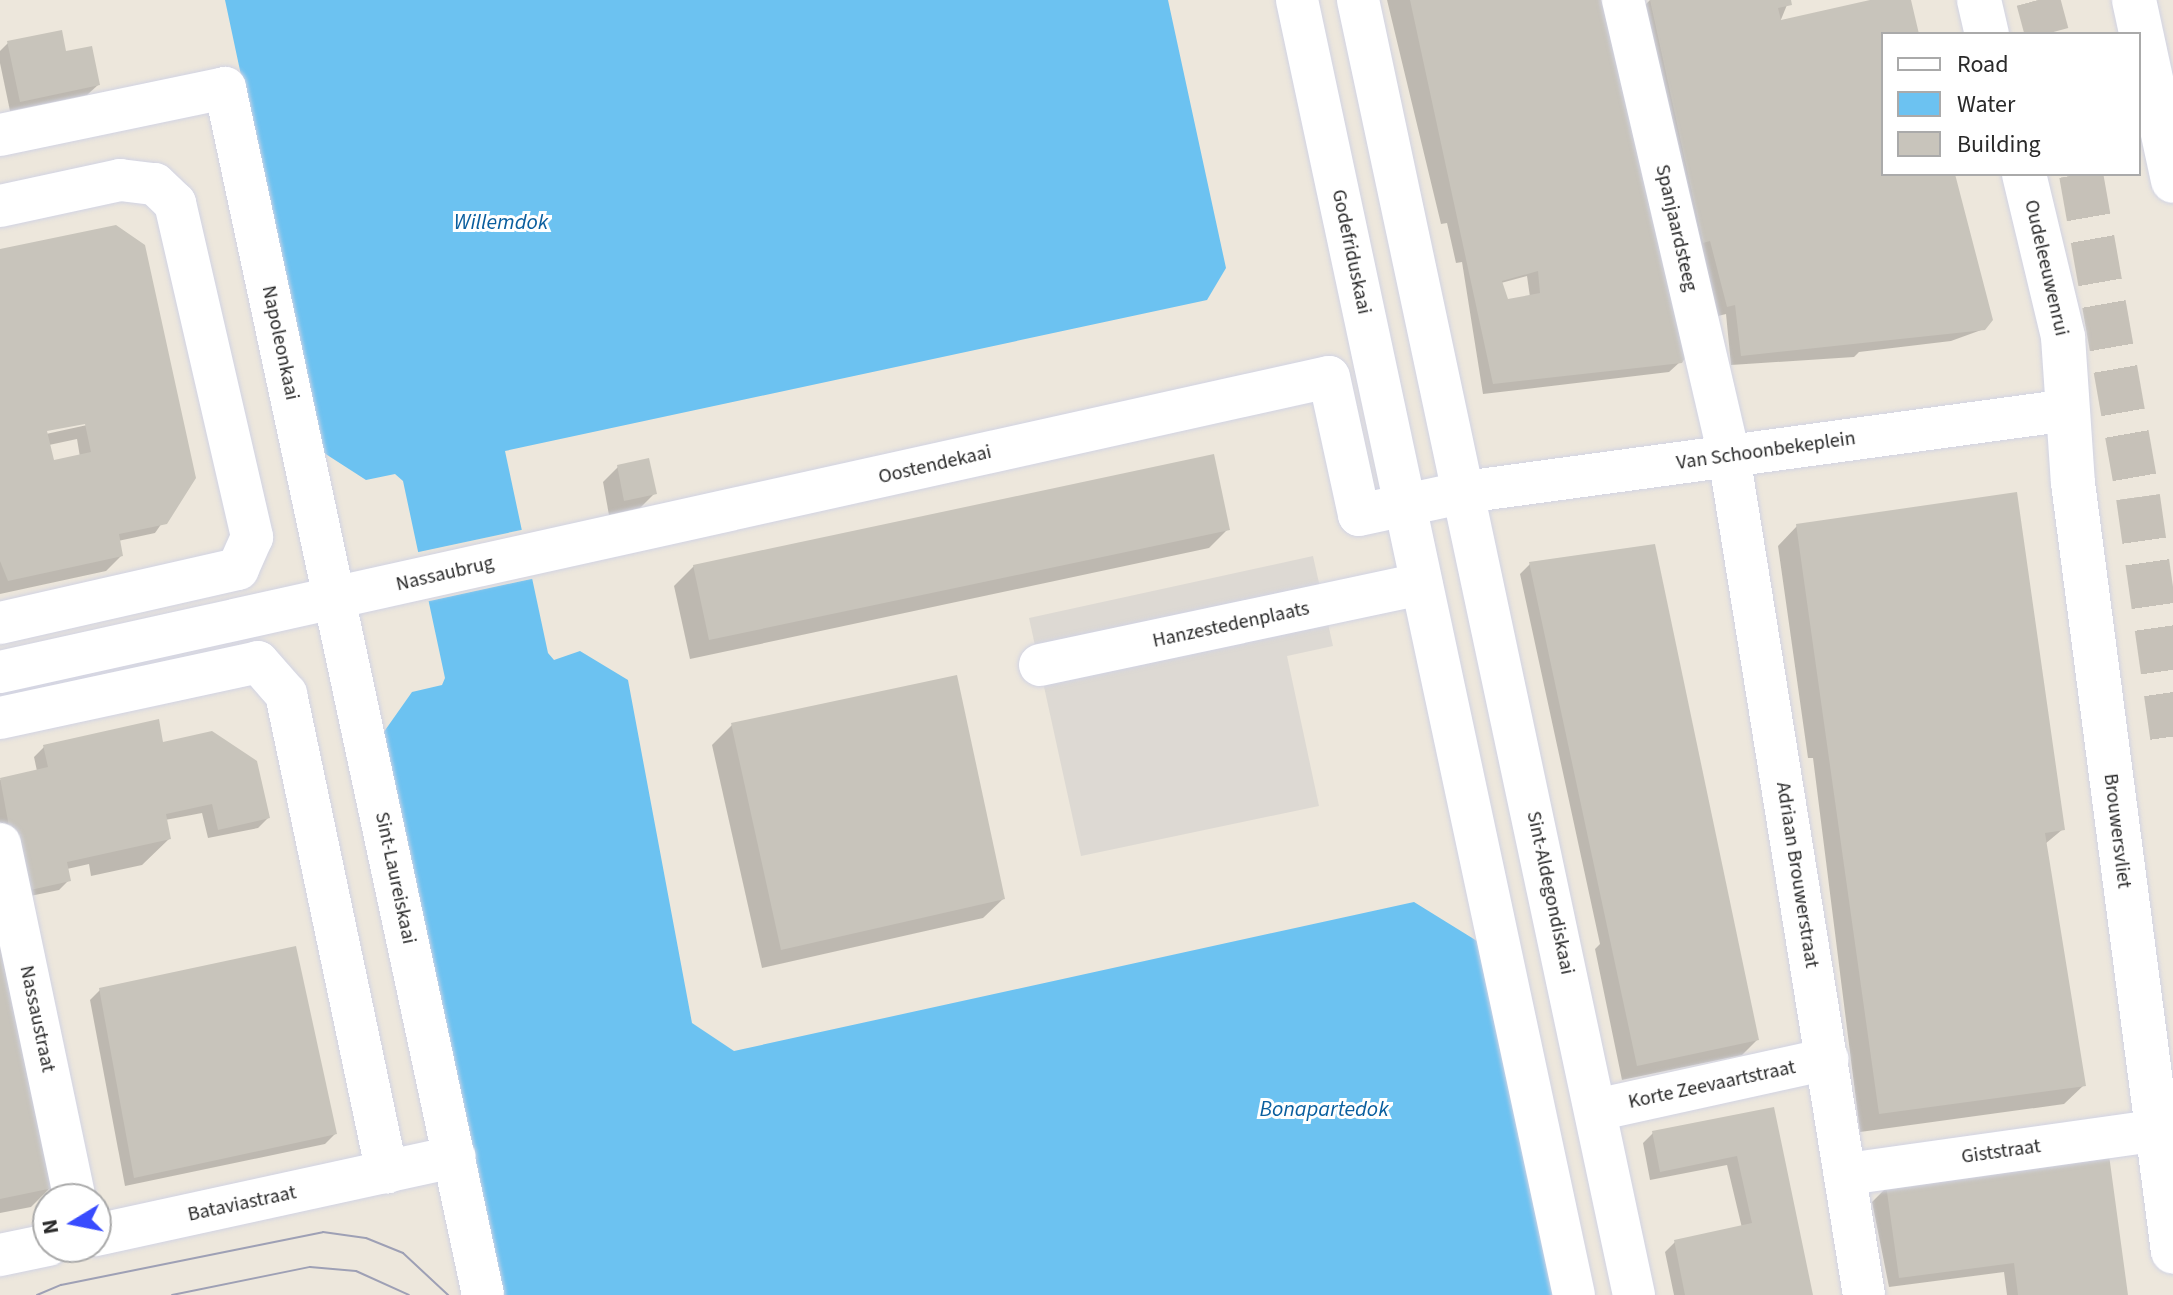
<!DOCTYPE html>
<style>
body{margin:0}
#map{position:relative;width:2173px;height:1295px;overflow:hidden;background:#ede7dc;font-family:"Source Sans 3",sans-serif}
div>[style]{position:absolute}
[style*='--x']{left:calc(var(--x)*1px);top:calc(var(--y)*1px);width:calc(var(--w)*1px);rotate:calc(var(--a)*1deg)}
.plaza>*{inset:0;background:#ddd9d3}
.water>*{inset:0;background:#6cc2f1}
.pier>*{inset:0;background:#ede7dc}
.shadow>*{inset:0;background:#0003}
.building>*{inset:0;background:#c8c4bb}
.secondary-tunnel>*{height:44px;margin-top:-22px;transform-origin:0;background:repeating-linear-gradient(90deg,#c6c1b8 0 44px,transparent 0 66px)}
.roads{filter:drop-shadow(0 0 2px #d1d3e3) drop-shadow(0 0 2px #d1d3e3)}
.street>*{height:42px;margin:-21px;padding:0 21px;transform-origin:21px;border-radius:21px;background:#fff}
.secondary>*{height:44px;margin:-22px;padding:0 22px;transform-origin:22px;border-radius:22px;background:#fff}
.tram>*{height:2px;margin:-1px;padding:0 1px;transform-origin:1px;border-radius:1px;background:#9ea0b5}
span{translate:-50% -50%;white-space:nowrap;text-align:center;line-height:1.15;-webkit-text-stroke:6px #fff;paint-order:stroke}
.street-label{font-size:20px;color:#2a2a2a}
.water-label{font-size:22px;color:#0a5e9e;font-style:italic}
.legend{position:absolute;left:1881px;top:32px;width:260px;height:144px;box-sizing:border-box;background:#fff;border:2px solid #aaa;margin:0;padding:10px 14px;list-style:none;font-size:24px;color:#2a2a2a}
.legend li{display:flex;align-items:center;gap:16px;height:40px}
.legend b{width:40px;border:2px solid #aaa}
.north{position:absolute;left:32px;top:1183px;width:80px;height:80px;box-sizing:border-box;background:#fff;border:2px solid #aaa;border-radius:50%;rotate:260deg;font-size:22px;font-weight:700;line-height:32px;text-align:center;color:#2a2a2a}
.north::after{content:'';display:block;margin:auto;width:28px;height:36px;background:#384bfe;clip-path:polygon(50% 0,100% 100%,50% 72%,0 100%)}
</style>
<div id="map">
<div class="plaza">
<div style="clip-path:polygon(1313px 556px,1333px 646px,1287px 656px,1319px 806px,1081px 856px,1029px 618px)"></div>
</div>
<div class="water">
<div style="clip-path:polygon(225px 0,1168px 0,1226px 268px,1207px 300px,505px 451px,548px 653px,554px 660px,580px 651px,628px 680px,692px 1023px,734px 1051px,1414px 902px,1477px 941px,1554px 1295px,499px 1295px,381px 736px,412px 692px,442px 685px,445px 678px,403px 481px,395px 474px,366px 480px,321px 451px)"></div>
</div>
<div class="pier">
<div style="clip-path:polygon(526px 529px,536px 578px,425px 602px,414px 553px)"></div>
</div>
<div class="shadow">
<div style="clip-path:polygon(evenodd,1387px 0,1602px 0,1680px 362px,1669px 372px,1483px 394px,1462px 262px,1456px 263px,1447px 223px,1441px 224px,1387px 0,1527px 276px,1530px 297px,1506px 301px,1501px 283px,1527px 276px)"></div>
<div style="clip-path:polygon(1650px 0,1789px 0,1780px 22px,1879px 0,1909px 0,1917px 34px,1883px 34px,1883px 174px,1953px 174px,1984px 329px,1951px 341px,1859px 352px,1854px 357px,1731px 365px,1726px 314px,1718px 316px,1635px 15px)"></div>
<div style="clip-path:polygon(8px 43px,65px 54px,98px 85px,87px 95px,10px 111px,0 63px,0 51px)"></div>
<div style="clip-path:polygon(evenodd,115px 227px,143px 246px,194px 477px,155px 533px,118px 541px,121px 556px,106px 571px,0 594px,0 251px,115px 227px,164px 404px,165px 408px,46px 434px,46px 430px,164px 404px,115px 227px,77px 439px,80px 457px,52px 463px,49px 445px,77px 439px)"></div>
<div style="clip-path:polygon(618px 467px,655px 493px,640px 508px,609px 515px,603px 482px)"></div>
<div style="clip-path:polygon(1797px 526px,2063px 829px,2045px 844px,2084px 1085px,2064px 1104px,1860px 1132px,1813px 758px,1808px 758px,1778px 546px)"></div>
<div style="clip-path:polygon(1228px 529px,1209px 548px,690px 659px,674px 586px,694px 566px)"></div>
<div style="clip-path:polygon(1530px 564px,1757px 1040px,1742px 1055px,1622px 1080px,1595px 949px,1600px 944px,1520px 574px)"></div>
<div style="clip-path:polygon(732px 725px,1003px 899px,983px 918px,762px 968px,712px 745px)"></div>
<div style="clip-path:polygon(162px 744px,268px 818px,258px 828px,208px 838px,202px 813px,165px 820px,169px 839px,142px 865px,91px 876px,89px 864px,67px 869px,69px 880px,59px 890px,11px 900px,0 847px,0 780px,37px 771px,34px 757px,44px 747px)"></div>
<div style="clip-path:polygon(0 946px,51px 1187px,31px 1207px,0 1213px)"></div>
<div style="clip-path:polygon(100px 990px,335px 1134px,325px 1144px,125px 1186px,90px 1000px)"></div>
<div style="clip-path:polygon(1772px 1109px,1811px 1295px,1674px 1295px,1665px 1252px,1675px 1242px,1742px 1228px,1727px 1165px,1650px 1180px,1643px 1143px,1653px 1133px)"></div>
<div style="clip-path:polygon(1887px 1187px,2126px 1295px,2007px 1295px,2004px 1272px,1889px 1287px,1872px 1202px)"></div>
</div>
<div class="building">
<div style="clip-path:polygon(evenodd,1410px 0,1604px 0,1688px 353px,1682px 363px,1493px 384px,1410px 0,1538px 271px,1540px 293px,1508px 299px,1502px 281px,1538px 271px)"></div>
<div style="clip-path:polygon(1650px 0,1791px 0,1792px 5px,1778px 8px,1781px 20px,1870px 0,1911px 0,1919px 34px,1883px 34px,1883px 174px,1955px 174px,1993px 320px,1985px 330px,1741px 356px,1735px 305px,1727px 307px,1710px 241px,1703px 243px)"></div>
<div style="clip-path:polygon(62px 30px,66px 51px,92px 46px,100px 85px,20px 102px,7px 41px)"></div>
<div style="clip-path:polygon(evenodd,116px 225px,145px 245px,196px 478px,167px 524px,119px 534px,123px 556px,8px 581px,0 561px,0 249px,116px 225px,85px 424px,91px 452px,54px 460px,47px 431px,85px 424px)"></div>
<div style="clip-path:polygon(1214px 454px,1230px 530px,709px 640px,693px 565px)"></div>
<div style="clip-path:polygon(649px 458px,657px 494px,624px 501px,617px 465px)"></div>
<div style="clip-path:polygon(2017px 492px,2065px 830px,2045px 833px,2086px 1086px,1879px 1114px,1796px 524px)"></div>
<div style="clip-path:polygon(1655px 544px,1759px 1040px,1637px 1066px,1529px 562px)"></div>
<div style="clip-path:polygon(957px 675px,1005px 899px,781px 950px,731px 723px)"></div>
<div style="clip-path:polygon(159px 719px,163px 742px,212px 731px,257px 761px,270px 818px,218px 830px,212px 804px,166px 814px,171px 839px,67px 862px,71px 881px,21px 892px,0 778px,48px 767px,43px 745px)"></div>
<div style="clip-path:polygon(0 944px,53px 1188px,0 1199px)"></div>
<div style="clip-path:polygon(296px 946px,337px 1134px,134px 1178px,99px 988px)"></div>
<div style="clip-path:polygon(1774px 1107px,1813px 1295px,1685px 1295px,1674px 1240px,1752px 1223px,1737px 1156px,1660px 1172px,1652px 1131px)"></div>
<div style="clip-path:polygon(2109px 1155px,2128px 1295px,2018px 1295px,2014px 1263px,1899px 1278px,1886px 1185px)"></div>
</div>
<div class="secondary-tunnel">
<div style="--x:2038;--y:0;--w:35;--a:75"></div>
<div style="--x:2081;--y:174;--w:328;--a:80"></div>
<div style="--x:2138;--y:497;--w:247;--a:81.9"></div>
</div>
<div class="roads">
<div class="street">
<div style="--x:1297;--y:0;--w:1324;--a:77.93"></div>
<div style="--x:1358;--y:0;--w:1324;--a:77.97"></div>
<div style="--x:1623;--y:0;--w:468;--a:76.9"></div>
<div style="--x:1729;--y:456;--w:850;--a:80.86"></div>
<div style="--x:0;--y:135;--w:230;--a:-11.8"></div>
<div style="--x:225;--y:88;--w:1234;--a:77.93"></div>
<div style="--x:0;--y:206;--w:123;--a:-12.2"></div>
<div style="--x:120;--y:180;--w:35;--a:7"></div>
<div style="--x:155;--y:184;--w:28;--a:44"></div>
<div style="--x:175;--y:203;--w:343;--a:77"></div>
<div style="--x:252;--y:537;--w:35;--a:114"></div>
<div style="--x:238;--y:569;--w:244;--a:167.2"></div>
<div style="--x:1040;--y:665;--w:390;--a:-12"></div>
<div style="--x:0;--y:672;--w:1361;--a:-12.52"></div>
<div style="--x:1329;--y:377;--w:141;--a:77.7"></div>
<div style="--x:1359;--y:515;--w:108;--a:-12.2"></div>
<div style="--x:1465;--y:492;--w:609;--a:-7.74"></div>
<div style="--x:0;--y:718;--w:264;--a:-12.2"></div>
<div style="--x:258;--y:662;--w:43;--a:48.8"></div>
<div style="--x:286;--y:694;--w:489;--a:78.1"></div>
<div style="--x:0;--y:844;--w:358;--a:78.1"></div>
<div style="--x:1596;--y:1110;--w:237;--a:-12.4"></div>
<div style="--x:1847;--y:1174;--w:329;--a:-8"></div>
<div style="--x:96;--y:1235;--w:367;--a:-12.3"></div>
<div style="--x:0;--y:1255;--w:49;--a:-11.8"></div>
</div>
<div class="secondary">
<div style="--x:1979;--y:0;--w:35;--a:77"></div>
<div style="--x:2134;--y:0;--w:185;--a:77.8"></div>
<div style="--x:2024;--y:174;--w:168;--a:76.5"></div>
<div style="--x:2063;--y:337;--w:146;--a:86.1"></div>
<div style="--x:2073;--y:483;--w:775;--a:82.59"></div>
</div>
</div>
<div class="tram">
<div style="--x:37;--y:1295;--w:26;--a:-23"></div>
<div style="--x:61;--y:1285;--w:267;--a:-11.4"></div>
<div style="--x:323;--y:1232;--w:43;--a:7.9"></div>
<div style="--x:366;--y:1238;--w:40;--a:22"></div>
<div style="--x:403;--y:1253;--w:62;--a:43"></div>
<div style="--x:172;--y:1295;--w:141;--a:-11.5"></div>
<div style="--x:310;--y:1267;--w:46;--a:5"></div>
<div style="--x:356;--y:1271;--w:58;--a:24.4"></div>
</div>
<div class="street-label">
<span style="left:1676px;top:228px;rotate:77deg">Spanjaardsteeg</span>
<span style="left:1351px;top:252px;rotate:78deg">Godefriduskaai</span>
<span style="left:2046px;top:268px;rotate:77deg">Oudeleeuwenrui</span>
<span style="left:280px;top:343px;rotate:78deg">Napoleonkaai</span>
<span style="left:1766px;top:451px;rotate:-8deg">Van Schoonbekeplein</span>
<span style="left:935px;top:465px;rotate:-13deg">Oostendekaai</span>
<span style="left:445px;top:574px;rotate:-13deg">Nassaubrug</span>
<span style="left:1231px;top:625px;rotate:-12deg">Hanzestedenplaats</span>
<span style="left:2117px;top:831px;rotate:83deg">Brouwersvliet</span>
<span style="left:1797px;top:875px;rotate:81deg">Adriaan Brouwerstraat</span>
<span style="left:395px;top:878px;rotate:78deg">Sint-Laureiskaai</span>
<span style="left:1550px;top:893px;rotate:78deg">Sint-Aldegondiskaai</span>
<span style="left:37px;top:1019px;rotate:78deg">Nassaustraat</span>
<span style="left:1712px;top:1085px;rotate:-12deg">Korte Zeevaartstraat</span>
<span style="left:2001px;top:1152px;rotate:-8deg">Giststraat</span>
<span style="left:242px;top:1204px;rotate:-12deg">Bataviastraat</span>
</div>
<div class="water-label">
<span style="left:501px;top:223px">Willemdok</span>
<span style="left:1324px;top:1110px">Bonapartedok</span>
</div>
<ul class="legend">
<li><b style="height:10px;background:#fff"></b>Road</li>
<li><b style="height:22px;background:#6cc2f1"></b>Water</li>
<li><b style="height:22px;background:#c8c4bb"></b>Building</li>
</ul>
<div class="north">N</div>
</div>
